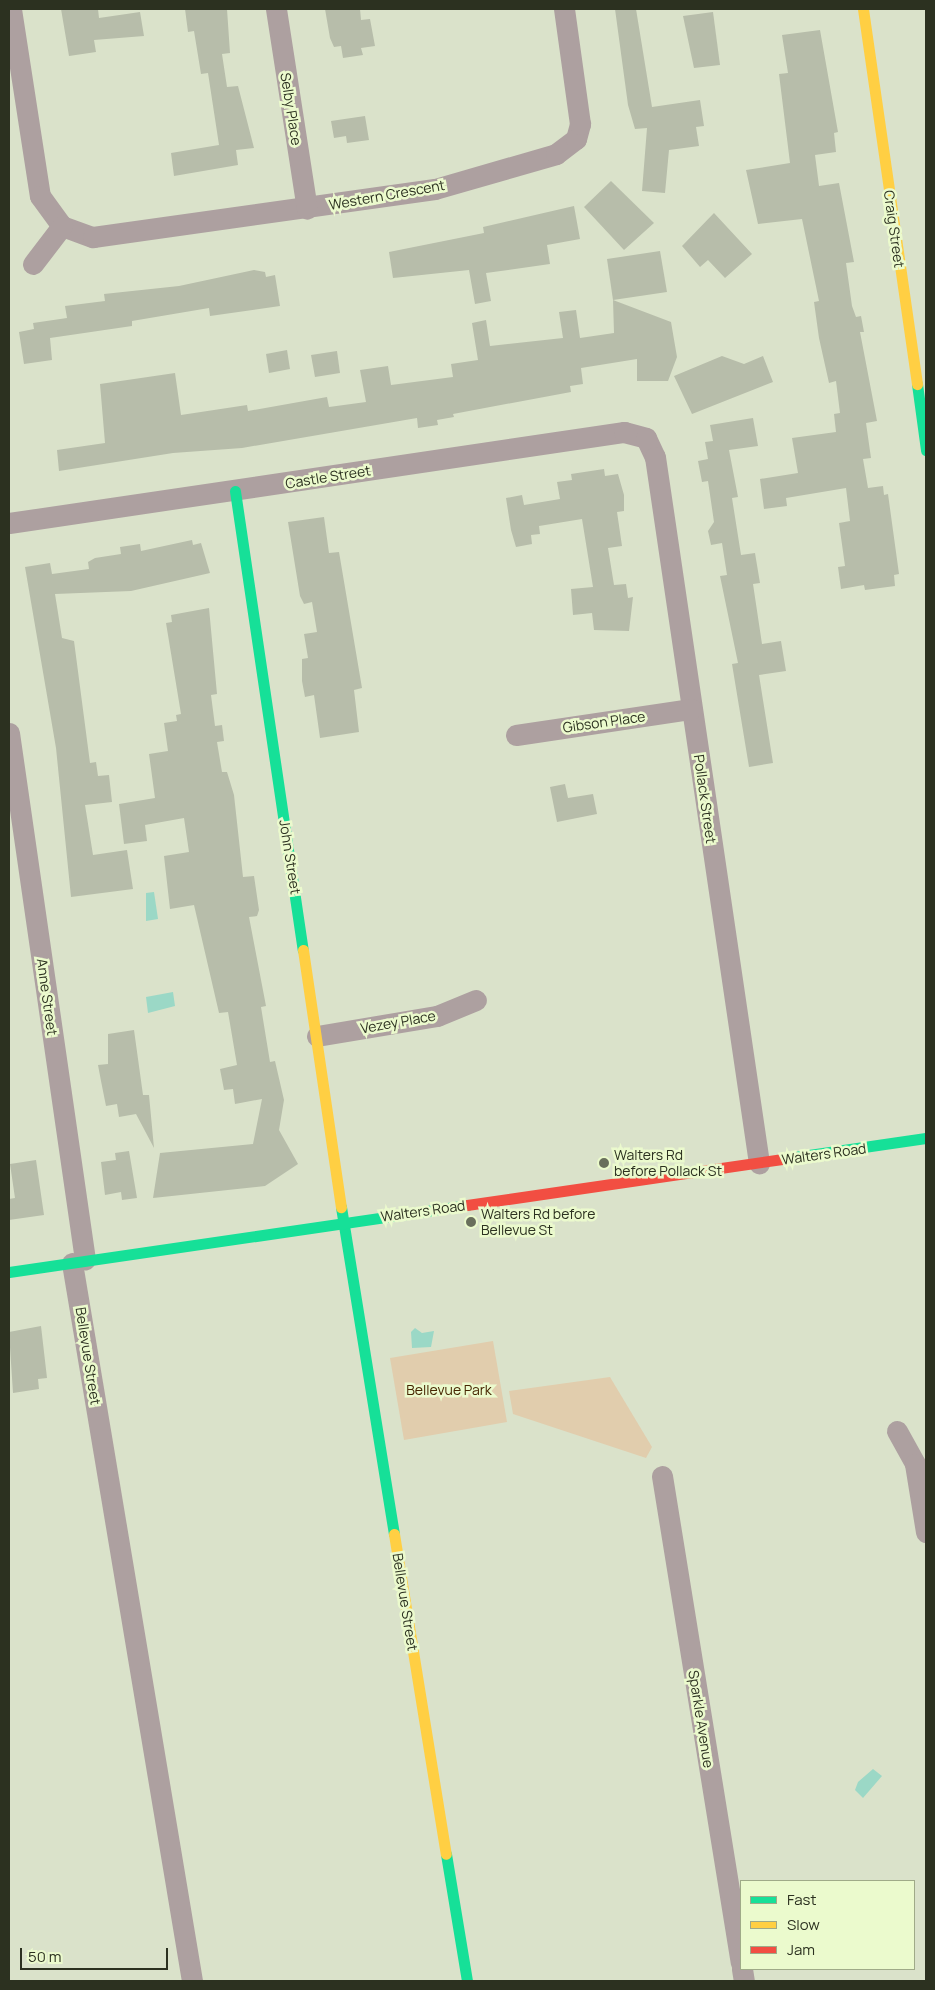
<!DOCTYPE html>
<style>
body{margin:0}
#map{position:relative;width:935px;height:1990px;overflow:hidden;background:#dae2ca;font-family:Manrope,sans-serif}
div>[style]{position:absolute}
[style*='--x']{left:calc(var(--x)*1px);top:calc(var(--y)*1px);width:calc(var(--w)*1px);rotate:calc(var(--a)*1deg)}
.green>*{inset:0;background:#e1cdad}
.water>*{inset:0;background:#9bd8c6}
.building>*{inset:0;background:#b7bdaa}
.street>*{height:21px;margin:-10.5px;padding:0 10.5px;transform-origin:10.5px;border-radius:10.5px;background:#ada0a0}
.fast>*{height:11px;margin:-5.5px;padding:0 5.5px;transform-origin:5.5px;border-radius:5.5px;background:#16e098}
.slow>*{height:11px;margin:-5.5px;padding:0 5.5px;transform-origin:5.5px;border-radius:5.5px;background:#ffcf43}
.jam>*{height:11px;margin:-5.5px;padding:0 5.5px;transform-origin:5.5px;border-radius:5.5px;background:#f24e42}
.dots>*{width:14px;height:14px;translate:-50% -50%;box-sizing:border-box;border:2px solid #ebfacd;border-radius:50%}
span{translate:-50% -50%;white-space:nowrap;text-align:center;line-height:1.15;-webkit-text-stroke:5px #ebfacd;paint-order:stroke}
.street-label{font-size:14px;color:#2c3120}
.poi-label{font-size:14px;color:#2c3120}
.left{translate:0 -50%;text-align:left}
.park-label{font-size:14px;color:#462501}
.frame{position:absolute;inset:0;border:10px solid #2c3120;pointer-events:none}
.legend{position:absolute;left:740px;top:1880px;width:175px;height:90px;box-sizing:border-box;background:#ebfacd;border:1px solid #9faa88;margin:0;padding:6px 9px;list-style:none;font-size:15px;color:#2c3120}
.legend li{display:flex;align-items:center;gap:10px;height:25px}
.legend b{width:25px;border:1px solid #9faa88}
.scale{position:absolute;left:20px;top:1948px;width:148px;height:22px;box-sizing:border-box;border:2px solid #2c3120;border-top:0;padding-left:6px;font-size:15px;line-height:18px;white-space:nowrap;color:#2c3120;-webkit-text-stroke:4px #ebfacd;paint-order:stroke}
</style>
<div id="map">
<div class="green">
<div style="clip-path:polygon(493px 1341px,507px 1422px,404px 1440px,390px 1358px)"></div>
<div style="clip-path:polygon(610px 1377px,652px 1447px,646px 1458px,513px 1414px,509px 1391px)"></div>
</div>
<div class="water">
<div style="clip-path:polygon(154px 892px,158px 919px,146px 921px,146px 893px)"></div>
<div style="clip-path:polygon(173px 992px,175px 1006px,148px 1013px,146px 997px)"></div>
<div style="clip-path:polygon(415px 1328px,422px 1333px,434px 1331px,431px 1347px,412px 1348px,411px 1332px)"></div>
<div style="clip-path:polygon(873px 1769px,882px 1776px,863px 1798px,855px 1790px,858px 1782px)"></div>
</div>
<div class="building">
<div style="clip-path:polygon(61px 9px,98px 9px,99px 18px,140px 12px,144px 36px,94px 40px,96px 52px,69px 56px)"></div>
<div style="clip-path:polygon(185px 9px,227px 9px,230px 53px,222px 54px,227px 87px,238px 86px,254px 148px,236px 150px,238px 165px,174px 176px,171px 153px,219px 145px,208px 73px,201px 74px,194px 31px,188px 32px)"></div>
<div style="clip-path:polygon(325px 9px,360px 9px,361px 20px,370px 19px,375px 46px,361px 48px,363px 55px,343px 58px,341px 46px,334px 47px,330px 38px)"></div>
<div style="clip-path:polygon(615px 9px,636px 9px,652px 107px,700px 100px,704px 126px,696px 127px,699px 146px,669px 150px,665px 193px,642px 191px,647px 128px,635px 129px,628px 105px)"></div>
<div style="clip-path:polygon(713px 12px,720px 65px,694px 68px,683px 16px)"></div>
<div style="clip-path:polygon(820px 30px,838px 132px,834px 133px,836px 152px,815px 155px,819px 186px,839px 183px,854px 262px,846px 263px,852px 306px,856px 317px,861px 316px,864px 332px,860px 332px,877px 421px,866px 423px,871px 458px,863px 459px,868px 488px,883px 486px,884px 495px,888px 494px,899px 574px,894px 575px,895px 586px,865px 590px,864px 585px,841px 589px,838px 567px,845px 566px,839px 523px,850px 521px,846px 488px,786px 498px,787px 506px,764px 509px,760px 479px,798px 473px,792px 438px,836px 432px,834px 414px,840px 413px,836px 381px,829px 383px,819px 338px,814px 302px,819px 301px,802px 219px,758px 224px,746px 170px,790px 163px,779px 74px,788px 73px,782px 35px)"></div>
<div style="clip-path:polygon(365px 116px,369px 140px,347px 143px,346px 136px,334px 138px,331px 121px)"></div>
<div style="clip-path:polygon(611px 181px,654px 223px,624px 250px,584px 207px)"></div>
<div style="clip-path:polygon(574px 206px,580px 239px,547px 245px,550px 264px,486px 273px,491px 301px,475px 304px,469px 270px,393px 278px,389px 252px,484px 233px,483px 227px)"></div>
<div style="clip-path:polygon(714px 213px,752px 254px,725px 278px,708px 260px,700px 267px,682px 246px)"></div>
<div style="clip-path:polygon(660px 251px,667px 292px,613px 300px,607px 259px)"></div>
<div style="clip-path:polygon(254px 270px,265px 272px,266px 277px,275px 275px,280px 306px,210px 316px,209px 308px,132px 321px,132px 326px,50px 338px,52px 360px,24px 364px,19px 332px,34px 329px,33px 323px,67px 318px,65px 306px,105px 301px,104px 294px,179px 286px)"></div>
<div style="clip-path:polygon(613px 300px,671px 322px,677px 357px,668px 381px,637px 381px,637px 359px,581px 368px,583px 384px,570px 386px,571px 392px,453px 414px,454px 417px,437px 420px,438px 425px,418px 428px,417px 418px,242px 448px,173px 453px,59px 471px,57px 450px,105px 443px,100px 384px,175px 373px,181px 415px,247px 405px,248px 411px,327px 397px,329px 407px,366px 402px,360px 370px,388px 366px,391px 385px,453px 377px,451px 364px,478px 360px,472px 323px,486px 320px,490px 346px,563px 338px,559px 312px,576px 310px,580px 338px,614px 333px)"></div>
<div style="clip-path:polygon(287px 350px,290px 369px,269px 373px,266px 354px)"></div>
<div style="clip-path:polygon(337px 351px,340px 373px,315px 377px,311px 355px)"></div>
<div style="clip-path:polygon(722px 356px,744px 364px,763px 356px,773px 382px,692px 414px,674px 376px)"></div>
<div style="clip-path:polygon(753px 418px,758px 446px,729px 450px,738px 497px,732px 498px,741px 555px,755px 553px,760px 583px,753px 584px,762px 644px,781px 641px,786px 671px,759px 675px,773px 763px,749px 767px,732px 664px,738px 663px,720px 576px,727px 575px,722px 543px,711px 545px,708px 531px,714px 522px,708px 481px,702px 482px,698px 461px,708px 459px,705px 442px,713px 441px,710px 425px)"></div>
<div style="clip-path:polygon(604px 469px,605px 476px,618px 474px,624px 495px,624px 511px,617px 512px,622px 546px,608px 548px,614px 585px,626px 584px,628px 598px,633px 597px,629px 631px,594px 630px,592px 613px,573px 615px,571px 589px,593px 587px,582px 519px,539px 526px,540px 534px,531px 535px,532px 544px,516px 547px,511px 530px,506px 498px,522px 495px,524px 505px,560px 499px,557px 482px,572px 480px,571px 474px)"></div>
<div style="clip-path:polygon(324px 517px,329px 553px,339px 552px,362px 688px,354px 690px,359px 732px,320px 738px,314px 695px,305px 697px,302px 681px,302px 659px,308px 658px,304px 634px,317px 632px,312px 602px,304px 604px,300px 596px,288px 522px)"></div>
<div style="clip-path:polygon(192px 540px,193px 545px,201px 543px,210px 573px,131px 591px,55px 594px,62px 638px,74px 641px,90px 763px,96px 762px,98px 776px,109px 775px,112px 802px,85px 805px,93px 855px,127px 850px,133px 889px,71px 897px,56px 748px,25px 567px,50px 563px,52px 574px,89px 569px,88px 562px,95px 558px,121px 554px,120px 547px,140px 544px,141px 551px)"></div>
<div style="clip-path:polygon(209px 608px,217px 694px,211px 695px,215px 726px,222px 725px,224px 741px,217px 742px,222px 772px,227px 772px,234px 795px,243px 877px,254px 876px,259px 910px,257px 916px,249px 917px,266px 1006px,261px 1007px,270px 1062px,275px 1061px,284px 1100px,279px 1130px,298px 1164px,265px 1186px,153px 1198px,160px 1153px,253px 1144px,262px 1099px,235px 1104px,233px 1089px,224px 1090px,220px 1069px,237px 1065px,228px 1012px,219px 1013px,194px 905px,170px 909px,164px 856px,189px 852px,184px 818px,145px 825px,147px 841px,124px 844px,119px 804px,155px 798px,149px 754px,168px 751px,164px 723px,177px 721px,176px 715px,181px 714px,166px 623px,172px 622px,171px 615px)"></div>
<div style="clip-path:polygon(565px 784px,568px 798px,593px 794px,597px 814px,557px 822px,550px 787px)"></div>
<div style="clip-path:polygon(134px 1030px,143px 1095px,149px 1095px,154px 1148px,136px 1114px,119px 1117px,117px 1104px,106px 1106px,101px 1081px,98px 1065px,108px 1064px,108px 1034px)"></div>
<div style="clip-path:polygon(129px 1151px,137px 1198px,122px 1200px,121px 1192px,105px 1195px,101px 1162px,116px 1160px,115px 1153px)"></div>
<div style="clip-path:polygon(36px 1160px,44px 1215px,9px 1220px,9px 1199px,15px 1198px,10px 1164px)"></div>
<div style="clip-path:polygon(41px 1326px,47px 1378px,38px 1379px,39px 1389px,13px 1393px,9px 1332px)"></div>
</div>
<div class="street">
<div style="--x:11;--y:9;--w:189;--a:81.2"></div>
<div style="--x:40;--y:196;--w:37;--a:54"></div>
<div style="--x:62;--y:226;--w:33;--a:20"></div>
<div style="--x:93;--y:237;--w:345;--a:-8"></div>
<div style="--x:435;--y:189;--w:126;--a:-16.1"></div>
<div style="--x:556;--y:154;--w:25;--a:-37"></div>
<div style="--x:576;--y:139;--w:16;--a:-75"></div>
<div style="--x:580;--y:124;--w:116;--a:-97.9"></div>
<div style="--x:276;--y:9;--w:202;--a:81.2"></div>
<div style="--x:33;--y:264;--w:48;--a:-52.7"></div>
<div style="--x:9;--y:523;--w:622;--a:-8.42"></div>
<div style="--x:624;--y:432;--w:23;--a:15"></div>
<div style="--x:646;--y:438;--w:21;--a:65"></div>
<div style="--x:655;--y:457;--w:714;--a:81.62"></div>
<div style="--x:9;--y:733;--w:532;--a:81.79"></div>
<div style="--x:516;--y:735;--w:177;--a:-8.5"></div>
<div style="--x:317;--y:1036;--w:122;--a:-9.5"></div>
<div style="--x:437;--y:1016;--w:42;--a:-22.3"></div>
<div style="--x:72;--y:1263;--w:728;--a:80.51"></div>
<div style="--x:897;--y:1431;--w:38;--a:61"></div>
<div style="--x:915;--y:1464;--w:69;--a:80.8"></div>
<div style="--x:662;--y:1476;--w:493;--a:80.8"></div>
<div style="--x:742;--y:1969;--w:12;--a:81"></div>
</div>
<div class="fast">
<div style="--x:917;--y:384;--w:67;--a:82.2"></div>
<div style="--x:235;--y:491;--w:464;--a:81.6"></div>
<div style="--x:795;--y:1157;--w:132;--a:-8.3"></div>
<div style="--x:341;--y:1207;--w:331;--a:80.8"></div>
<div style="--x:9;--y:1272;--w:463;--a:-8.3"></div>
<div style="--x:446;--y:1854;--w:129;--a:80.6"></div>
</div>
<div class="slow">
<div style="--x:863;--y:9;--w:379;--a:81.8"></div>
<div style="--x:303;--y:950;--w:260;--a:81.6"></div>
<div style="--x:394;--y:1534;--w:324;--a:80.8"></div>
</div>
<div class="jam">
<div style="--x:467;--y:1205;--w:331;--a:-8.3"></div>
</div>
<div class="dots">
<div style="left:604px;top:1163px;background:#696f5c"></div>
<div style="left:471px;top:1222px;background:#696f5c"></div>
</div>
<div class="street-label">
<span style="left:291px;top:109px;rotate:81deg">Selby Place</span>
<span style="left:387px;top:195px;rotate:-10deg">Western Crescent</span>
<span style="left:894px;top:229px;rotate:82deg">Craig Street</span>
<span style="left:328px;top:477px;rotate:-9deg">Castle Street</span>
<span style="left:604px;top:722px;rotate:-8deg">Gibson Place</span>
<span style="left:705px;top:799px;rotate:82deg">Pollack Street</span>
<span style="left:290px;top:857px;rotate:81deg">John Street</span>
<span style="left:47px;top:997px;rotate:82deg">Anne Street</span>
<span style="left:398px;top:1022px;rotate:-10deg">Vezey Place</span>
<span style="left:824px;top:1154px;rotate:-8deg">Walters Road</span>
<span style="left:423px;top:1211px;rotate:-8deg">Walters Road</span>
<span style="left:88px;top:1356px;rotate:81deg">Bellevue Street</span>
<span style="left:405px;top:1602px;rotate:81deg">Bellevue Street</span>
<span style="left:701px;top:1719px;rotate:81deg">Sparkle Avenue</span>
</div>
<div class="poi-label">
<span class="left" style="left:614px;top:1163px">Walters Rd<br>before Pollack St</span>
<span class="left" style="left:481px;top:1222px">Walters Rd before<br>Bellevue St</span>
</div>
<div class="park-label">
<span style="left:449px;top:1390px">Bellevue Park</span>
</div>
<div class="frame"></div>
<ul class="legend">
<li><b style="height:6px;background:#16e098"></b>Fast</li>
<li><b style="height:6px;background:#ffcf43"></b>Slow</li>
<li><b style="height:6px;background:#f24e42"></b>Jam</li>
</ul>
<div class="scale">50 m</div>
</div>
